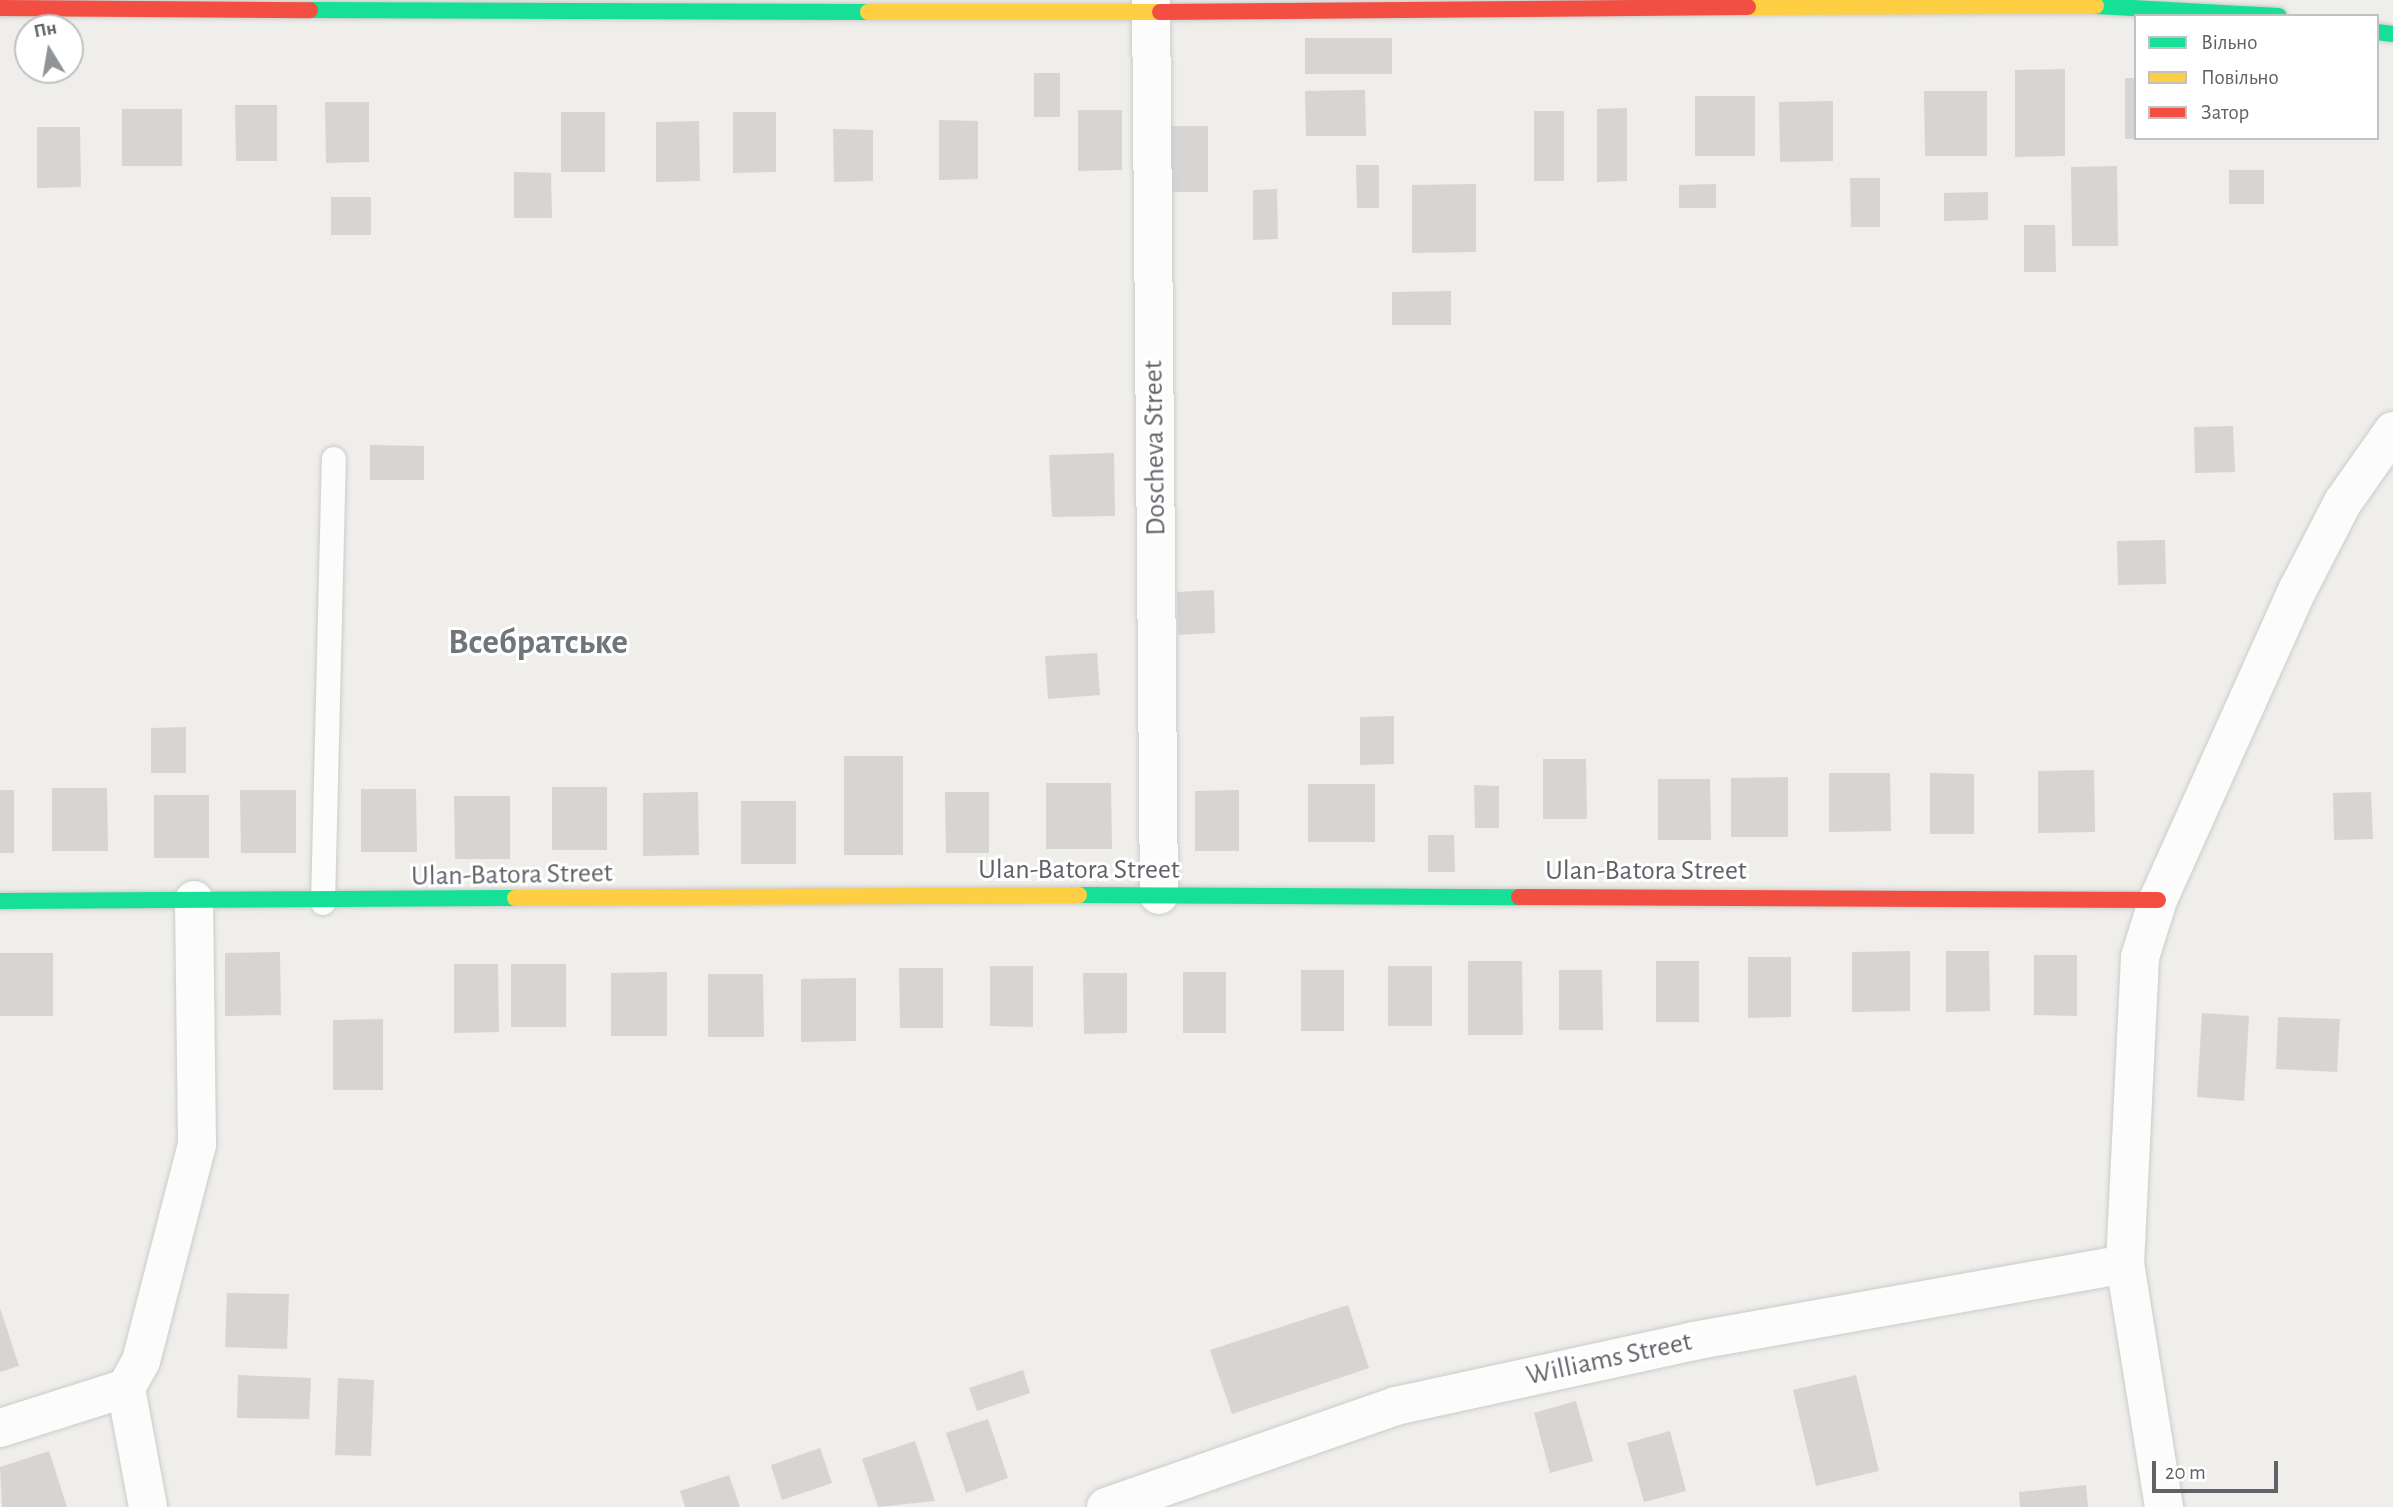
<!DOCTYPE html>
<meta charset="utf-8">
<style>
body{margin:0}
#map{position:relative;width:2393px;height:1507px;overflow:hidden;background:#efeeea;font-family:"Alegreya Sans",sans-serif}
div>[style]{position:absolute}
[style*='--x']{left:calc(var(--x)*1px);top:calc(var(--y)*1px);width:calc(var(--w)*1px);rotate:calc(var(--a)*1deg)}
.building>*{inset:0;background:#d6d5d3}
.roads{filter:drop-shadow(0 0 2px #cbcccc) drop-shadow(0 0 2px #cbcccc)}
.lane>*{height:24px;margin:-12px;padding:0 12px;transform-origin:12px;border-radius:12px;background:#fdfcfc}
.street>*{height:38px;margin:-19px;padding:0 19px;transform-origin:19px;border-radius:19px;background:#fdfcfc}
.fast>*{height:16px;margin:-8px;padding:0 8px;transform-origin:8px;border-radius:8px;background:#16e098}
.slow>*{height:16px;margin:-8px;padding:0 8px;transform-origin:8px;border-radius:8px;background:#ffcf43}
.jam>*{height:16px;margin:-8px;padding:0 8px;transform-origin:8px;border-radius:8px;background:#f24e42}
span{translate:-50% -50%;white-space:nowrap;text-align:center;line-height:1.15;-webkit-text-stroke:6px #fff;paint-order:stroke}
.street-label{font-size:28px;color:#5f6368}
.district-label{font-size:35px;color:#70757a;font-weight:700}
.legend{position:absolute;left:2134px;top:14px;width:245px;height:126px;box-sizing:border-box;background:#fff;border:2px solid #bfc1c3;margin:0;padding:9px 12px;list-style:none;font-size:21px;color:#5f6368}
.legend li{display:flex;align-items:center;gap:14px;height:35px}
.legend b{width:35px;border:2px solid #bfc1c3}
.north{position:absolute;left:14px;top:14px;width:70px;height:70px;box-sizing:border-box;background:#fff;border:2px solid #bfc1c3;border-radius:50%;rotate:349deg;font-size:19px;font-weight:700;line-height:28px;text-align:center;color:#5f6368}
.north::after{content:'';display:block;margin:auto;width:24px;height:32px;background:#919496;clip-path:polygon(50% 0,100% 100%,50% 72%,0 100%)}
.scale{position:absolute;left:2152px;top:1461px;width:126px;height:32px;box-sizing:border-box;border:4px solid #5f6368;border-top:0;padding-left:9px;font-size:21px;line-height:24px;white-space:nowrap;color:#5f6368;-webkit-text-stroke:5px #fff;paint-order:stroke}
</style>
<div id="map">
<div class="building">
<div style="clip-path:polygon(1305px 38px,1392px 38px,1392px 74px,1305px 74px)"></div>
<div style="clip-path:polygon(2065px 69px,2065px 156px,2015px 157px,2015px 70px)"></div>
<div style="clip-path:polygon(1034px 73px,1060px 73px,1060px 117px,1034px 117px)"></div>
<div style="clip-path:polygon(2125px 78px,2136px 78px,2136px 139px,2125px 139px)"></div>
<div style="clip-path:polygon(1365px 90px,1366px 136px,1306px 136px,1305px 91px)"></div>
<div style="clip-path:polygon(1924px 91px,1987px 91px,1987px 156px,1925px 156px)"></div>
<div style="clip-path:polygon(1695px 96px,1755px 96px,1755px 156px,1695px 156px)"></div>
<div style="clip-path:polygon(1833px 101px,1833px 161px,1780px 162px,1779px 102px)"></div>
<div style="clip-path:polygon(325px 102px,369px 102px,369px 162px,326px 163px)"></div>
<div style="clip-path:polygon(235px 105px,277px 105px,277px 161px,236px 161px)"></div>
<div style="clip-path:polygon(1627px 108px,1627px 181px,1597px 182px,1597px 109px)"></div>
<div style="clip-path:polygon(122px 109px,182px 109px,182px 166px,122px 166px)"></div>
<div style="clip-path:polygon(1078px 110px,1122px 110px,1122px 170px,1078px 171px)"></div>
<div style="clip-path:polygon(1534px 111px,1564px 111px,1564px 181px,1534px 181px)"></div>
<div style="clip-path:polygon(561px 112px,605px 112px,605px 172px,561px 172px)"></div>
<div style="clip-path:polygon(733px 112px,776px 112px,776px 172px,733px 173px)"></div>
<div style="clip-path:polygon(939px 120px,978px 121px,978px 179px,939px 180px)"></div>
<div style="clip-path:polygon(699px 121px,700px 181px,656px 182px,656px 122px)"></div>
<div style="clip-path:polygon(1170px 126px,1208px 126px,1208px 192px,1170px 192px)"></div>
<div style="clip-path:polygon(37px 127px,80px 127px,81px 187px,37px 188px)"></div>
<div style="clip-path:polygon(833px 129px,873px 130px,873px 181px,834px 182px)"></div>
<div style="clip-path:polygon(1356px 165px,1379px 165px,1379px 208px,1357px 208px)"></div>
<div style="clip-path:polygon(2117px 166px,2118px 246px,2072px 246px,2071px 167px)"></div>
<div style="clip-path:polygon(2229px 170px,2264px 170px,2264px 204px,2229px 204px)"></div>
<div style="clip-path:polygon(514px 172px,551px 173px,552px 218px,514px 218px)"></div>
<div style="clip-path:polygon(1850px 178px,1880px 178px,1880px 227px,1851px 227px)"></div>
<div style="clip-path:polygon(1476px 184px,1476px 252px,1412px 253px,1412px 185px)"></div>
<div style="clip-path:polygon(1716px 184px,1716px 208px,1679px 208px,1679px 185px)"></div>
<div style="clip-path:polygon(1277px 189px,1278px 239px,1253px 240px,1253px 190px)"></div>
<div style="clip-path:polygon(1988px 192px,1988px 220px,1944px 221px,1944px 193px)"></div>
<div style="clip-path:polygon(331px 197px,371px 197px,371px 235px,331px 235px)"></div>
<div style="clip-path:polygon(2024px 225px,2055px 225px,2056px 272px,2024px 272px)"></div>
<div style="clip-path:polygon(1451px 291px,1451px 325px,1392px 325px,1392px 292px)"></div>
<div style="clip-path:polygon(2233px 426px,2235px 472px,2195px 473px,2194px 427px)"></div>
<div style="clip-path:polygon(370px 445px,424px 446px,424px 480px,370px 480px)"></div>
<div style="clip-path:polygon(1114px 453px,1115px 516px,1052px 517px,1049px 455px)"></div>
<div style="clip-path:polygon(2165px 540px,2166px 584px,2118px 585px,2117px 541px)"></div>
<div style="clip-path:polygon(1214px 590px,1215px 633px,1178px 635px,1177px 592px)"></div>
<div style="clip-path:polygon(1097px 653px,1100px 695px,1048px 699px,1045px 656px)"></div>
<div style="clip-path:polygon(1394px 716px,1394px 764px,1360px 765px,1360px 717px)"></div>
<div style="clip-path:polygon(186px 727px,186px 773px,151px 773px,151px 728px)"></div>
<div style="clip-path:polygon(844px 756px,903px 756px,903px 855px,844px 855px)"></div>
<div style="clip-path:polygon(1543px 759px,1586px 759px,1587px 819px,1543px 819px)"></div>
<div style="clip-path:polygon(2094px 770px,2095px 832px,2038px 833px,2038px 771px)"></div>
<div style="clip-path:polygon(1829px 773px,1890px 773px,1891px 831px,1829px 832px)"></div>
<div style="clip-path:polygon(1930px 773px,1974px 774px,1974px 834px,1930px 834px)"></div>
<div style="clip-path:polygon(1788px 777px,1788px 837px,1731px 837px,1731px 778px)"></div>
<div style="clip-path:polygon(1658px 779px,1710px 779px,1711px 840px,1658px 840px)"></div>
<div style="clip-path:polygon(1046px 783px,1111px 783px,1112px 849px,1046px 849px)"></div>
<div style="clip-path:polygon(1308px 784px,1375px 784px,1375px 842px,1308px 842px)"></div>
<div style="clip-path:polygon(1474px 785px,1499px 786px,1499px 828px,1475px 828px)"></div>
<div style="clip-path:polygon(552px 787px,607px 787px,607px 850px,552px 850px)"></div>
<div style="clip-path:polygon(52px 788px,107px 788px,108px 851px,52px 851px)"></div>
<div style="clip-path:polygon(361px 789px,416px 789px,417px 852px,361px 852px)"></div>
<div style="clip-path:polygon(0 790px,14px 790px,14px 853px,0 853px)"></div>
<div style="clip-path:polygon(240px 790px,296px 790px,296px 853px,241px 853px)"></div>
<div style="clip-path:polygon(1239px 790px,1239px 851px,1195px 851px,1195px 791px)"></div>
<div style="clip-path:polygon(698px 792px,699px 855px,643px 856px,643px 793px)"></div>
<div style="clip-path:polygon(945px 792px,989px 792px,989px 853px,946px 853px)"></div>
<div style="clip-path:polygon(2371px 792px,2373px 839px,2334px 840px,2333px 793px)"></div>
<div style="clip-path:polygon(154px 795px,209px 795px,209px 858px,154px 858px)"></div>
<div style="clip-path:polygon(454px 796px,510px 796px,510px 859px,455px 859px)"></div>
<div style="clip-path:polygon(741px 801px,796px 801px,796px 864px,741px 864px)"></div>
<div style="clip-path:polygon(1428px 835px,1454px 835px,1455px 872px,1428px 872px)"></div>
<div style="clip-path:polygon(1910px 951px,1910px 1011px,1852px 1012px,1852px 952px)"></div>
<div style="clip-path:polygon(1946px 951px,1989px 951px,1990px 1011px,1946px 1012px)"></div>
<div style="clip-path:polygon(280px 952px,281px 1015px,225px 1016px,225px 953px)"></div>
<div style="clip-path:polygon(0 953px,53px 953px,53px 1016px,0 1016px)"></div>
<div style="clip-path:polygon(2034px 955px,2077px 955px,2077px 1016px,2034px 1015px)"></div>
<div style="clip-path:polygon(1748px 957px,1791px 957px,1791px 1017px,1748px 1018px)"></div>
<div style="clip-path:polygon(1468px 961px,1522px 961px,1523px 1035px,1468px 1035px)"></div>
<div style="clip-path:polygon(1656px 961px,1699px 961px,1699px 1022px,1656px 1022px)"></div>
<div style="clip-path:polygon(454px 964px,498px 964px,499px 1032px,454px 1033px)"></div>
<div style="clip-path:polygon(511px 964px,566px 964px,566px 1027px,511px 1027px)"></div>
<div style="clip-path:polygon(990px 966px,1033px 966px,1033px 1027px,990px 1026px)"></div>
<div style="clip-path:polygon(1388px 966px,1432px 966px,1432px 1026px,1388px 1026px)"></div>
<div style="clip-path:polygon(899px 968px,943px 968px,943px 1028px,900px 1028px)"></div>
<div style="clip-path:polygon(1301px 970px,1344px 970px,1344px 1031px,1301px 1031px)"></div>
<div style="clip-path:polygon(1559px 970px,1602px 970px,1603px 1030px,1559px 1030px)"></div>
<div style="clip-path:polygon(667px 972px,667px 1036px,611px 1036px,611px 973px)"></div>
<div style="clip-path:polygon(1183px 972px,1226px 972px,1226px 1033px,1183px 1033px)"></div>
<div style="clip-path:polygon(1083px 973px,1127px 973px,1127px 1033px,1084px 1034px)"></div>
<div style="clip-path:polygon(708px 974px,763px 974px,764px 1037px,708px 1037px)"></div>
<div style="clip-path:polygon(856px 978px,856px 1041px,801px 1042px,801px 979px)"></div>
<div style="clip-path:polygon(2202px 1013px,2249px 1016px,2244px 1101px,2197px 1097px)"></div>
<div style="clip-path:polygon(2278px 1017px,2340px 1019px,2337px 1072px,2276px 1069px)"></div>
<div style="clip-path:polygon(383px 1019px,383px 1090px,333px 1090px,333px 1020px)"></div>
<div style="clip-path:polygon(227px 1293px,289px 1294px,287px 1349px,225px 1347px)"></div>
<div style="clip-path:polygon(1348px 1305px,1369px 1368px,1232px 1414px,1210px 1350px)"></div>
<div style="clip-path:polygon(0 1308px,19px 1366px,0 1372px)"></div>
<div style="clip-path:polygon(1023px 1370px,1030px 1393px,977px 1411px,969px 1388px)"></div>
<div style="clip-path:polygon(238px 1375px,311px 1378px,309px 1419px,237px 1418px)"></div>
<div style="clip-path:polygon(1856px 1375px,1879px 1471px,1816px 1486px,1793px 1390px)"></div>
<div style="clip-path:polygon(338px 1378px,374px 1380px,371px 1456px,335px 1455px)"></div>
<div style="clip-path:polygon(1576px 1401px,1593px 1461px,1550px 1473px,1534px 1413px)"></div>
<div style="clip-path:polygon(988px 1419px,1008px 1478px,966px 1493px,946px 1433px)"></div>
<div style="clip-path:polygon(1670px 1431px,1686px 1491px,1644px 1502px,1627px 1443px)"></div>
<div style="clip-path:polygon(915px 1441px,935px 1501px,878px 1507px,862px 1459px)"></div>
<div style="clip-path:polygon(820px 1448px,832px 1483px,782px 1500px,771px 1465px)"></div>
<div style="clip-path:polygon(49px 1451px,67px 1507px,2px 1507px,0 1467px)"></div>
<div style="clip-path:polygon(729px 1475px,740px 1507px,685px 1507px,680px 1491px)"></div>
<div style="clip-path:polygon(2086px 1485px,2088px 1507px,2020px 1507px,2019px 1492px)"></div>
</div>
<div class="roads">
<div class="lane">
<div style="--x:323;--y:903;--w:444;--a:-88.6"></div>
</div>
<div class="street">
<div style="--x:1151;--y:0;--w:895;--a:89.49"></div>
<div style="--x:0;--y:1428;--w:132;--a:-17.6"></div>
<div style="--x:148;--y:1507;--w:121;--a:-100.5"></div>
<div style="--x:126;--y:1388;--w:31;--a:-61"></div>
<div style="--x:141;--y:1361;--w:223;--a:-75.5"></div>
<div style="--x:197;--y:1145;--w:245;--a:-90.7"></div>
<div style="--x:1106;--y:1507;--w:307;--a:-19.2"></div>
<div style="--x:1396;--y:1406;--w:304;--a:-12.3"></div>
<div style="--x:1693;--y:1341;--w:439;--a:-10.1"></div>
<div style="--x:2164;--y:1507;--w:246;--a:-99.1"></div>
<div style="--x:2125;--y:1264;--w:307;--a:-87.2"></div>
<div style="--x:2140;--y:957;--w:60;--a:-72.5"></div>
<div style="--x:2158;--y:900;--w:341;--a:-65.8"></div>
<div style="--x:2298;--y:589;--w:98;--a:-62.7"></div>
<div style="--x:2343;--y:502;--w:87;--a:-54.8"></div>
</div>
<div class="fast">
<div style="--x:2096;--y:6;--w:183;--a:3.1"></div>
<div style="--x:310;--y:10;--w:558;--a:0.21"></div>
<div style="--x:2377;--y:32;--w:16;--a:7"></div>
<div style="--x:1079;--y:895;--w:440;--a:0.3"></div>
<div style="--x:0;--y:901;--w:515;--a:-0.33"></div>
</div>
<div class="slow">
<div style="--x:1748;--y:7;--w:348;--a:-0.2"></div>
<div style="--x:868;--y:12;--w:292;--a:0"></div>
<div style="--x:515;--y:898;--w:564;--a:-0.3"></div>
</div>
<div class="jam">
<div style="--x:0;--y:8;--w:310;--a:0.4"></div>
<div style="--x:1160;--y:12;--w:588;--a:-0.49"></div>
<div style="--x:1519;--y:897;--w:639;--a:0.27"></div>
</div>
</div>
<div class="street-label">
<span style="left:1155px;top:448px;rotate:-91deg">Doscheva Street</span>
<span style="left:1079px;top:870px">Ulan-Batora Street</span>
<span style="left:1646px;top:871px">Ulan-Batora Street</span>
<span style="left:512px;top:875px;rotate:-1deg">Ulan-Batora Street</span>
<span style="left:1609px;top:1359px;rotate:-12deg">Williams Street</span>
</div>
<div class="district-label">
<span style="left:538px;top:643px">Всебратське</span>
</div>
<ul class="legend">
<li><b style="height:9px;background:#16e098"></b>Вільно</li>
<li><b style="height:9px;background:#ffcf43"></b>Повільно</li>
<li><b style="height:9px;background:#f24e42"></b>Затор</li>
</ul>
<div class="north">Пн</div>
<div class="scale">20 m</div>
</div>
